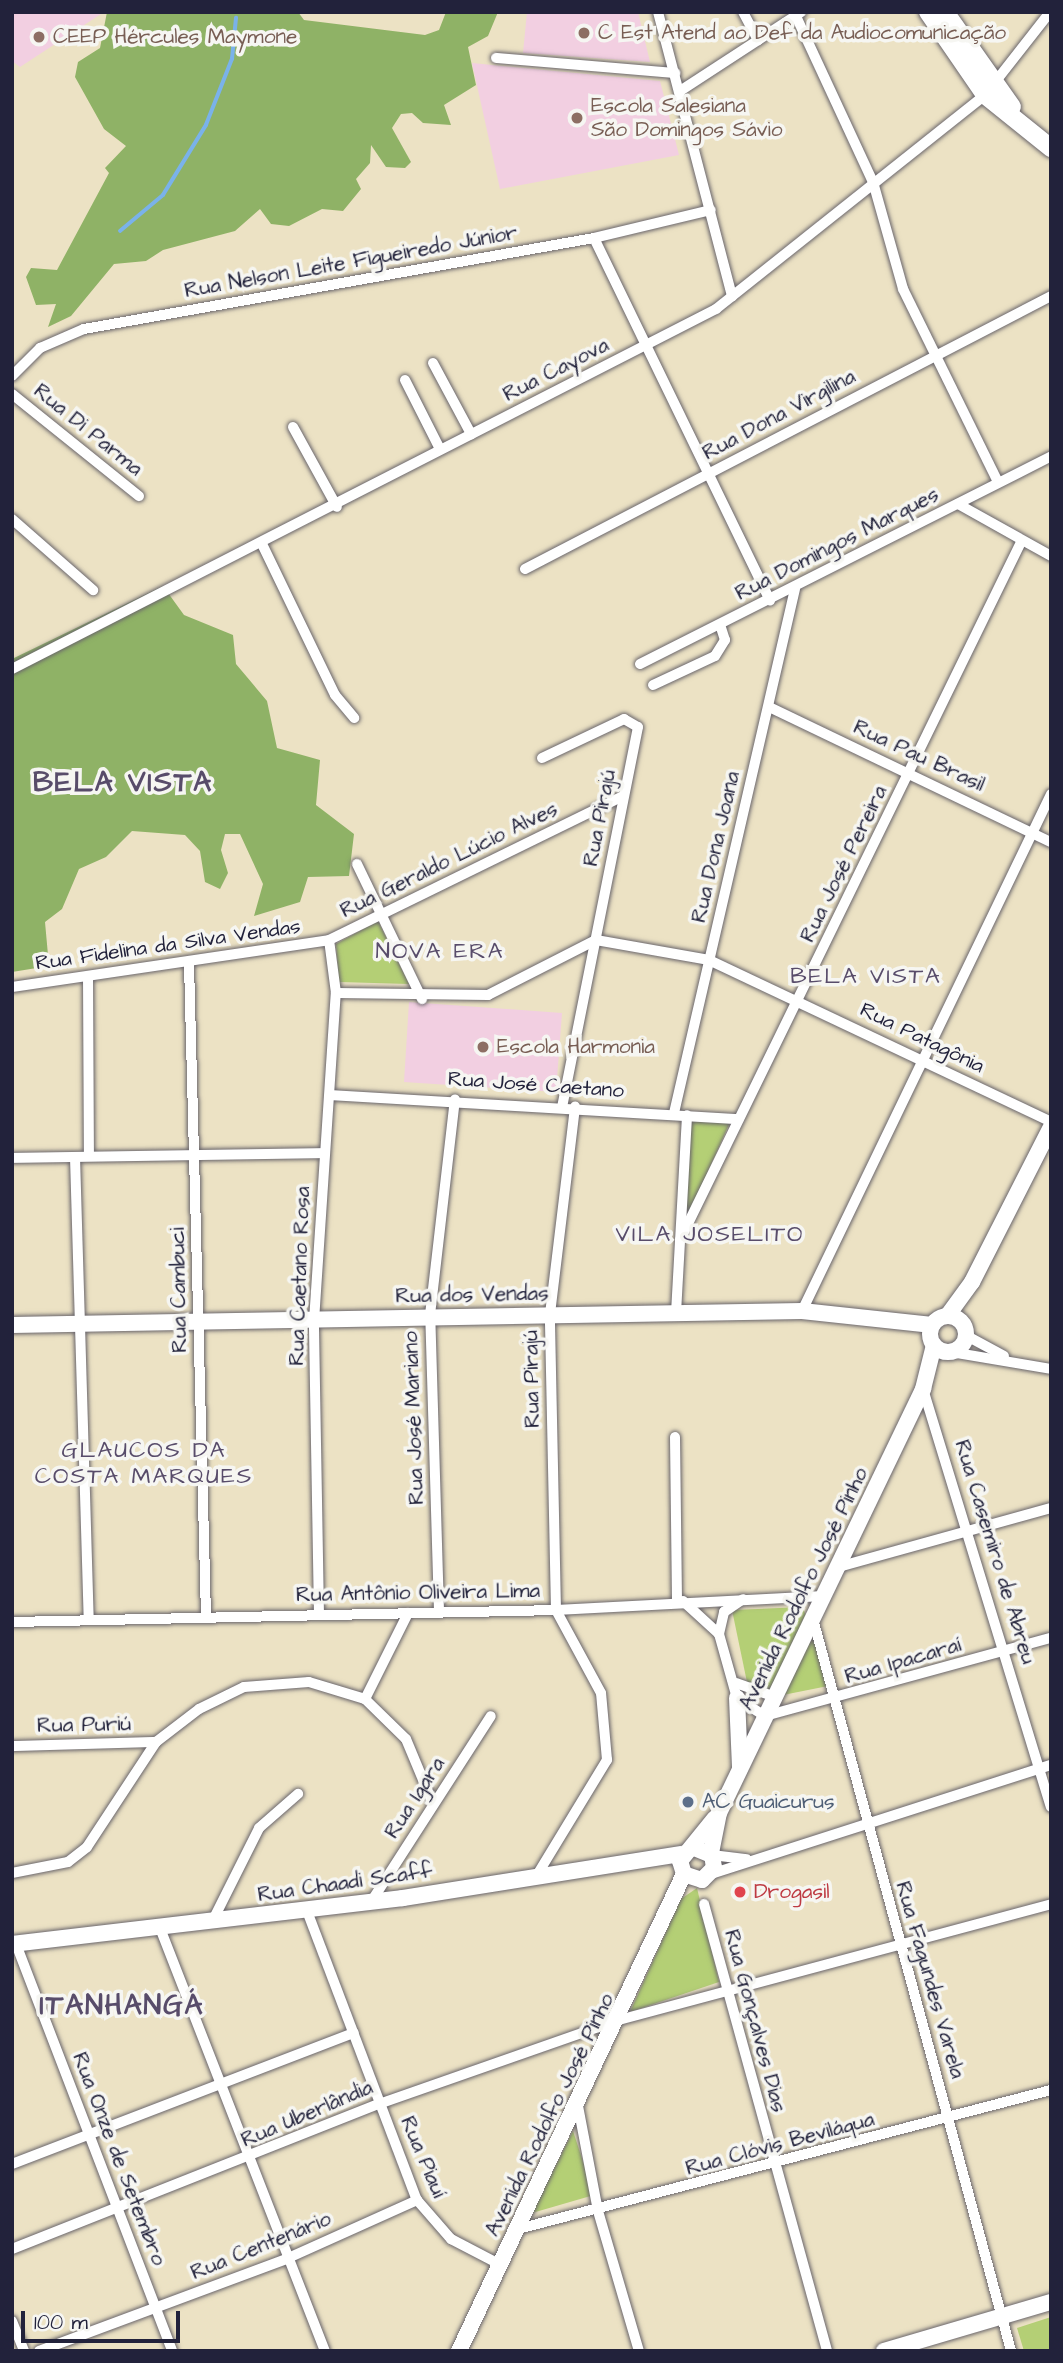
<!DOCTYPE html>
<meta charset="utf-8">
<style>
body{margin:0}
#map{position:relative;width:1063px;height:2363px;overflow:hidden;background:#ece2c4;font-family:"Architects Daughter",sans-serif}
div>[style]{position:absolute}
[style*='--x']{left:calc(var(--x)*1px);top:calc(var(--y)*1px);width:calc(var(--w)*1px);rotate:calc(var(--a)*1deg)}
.built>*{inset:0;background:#f2cfe1}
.green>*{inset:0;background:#b4cf75}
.forest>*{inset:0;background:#8fb266}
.stream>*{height:3.5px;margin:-1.75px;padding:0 1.75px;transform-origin:1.75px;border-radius:1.75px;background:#7ab2ea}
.roads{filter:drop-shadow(0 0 2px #69656b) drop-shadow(0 0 2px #69656b)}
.street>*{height:10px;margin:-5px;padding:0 5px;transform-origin:5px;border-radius:5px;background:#fff}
.secondary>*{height:16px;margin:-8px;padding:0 8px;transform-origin:8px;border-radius:8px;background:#fff}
.secondary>.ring{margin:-8px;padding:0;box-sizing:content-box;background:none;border:16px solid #fff;border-radius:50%}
.primary>*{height:18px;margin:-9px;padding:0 9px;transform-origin:9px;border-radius:9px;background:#fff}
.dots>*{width:19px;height:19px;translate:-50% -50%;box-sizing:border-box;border:4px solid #f6f6f2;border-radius:50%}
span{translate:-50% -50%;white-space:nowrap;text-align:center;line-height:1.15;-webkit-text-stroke:7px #f6f6f2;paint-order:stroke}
.education-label{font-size:21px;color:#785e54}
.left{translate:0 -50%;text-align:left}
.street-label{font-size:21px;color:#22223b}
.service-label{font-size:21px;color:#4e5e75}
.health-label{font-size:21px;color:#be3a42}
.neighbourhood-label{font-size:23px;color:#584c6a;letter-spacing:2px}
.district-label{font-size:28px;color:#584c6a;font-weight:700;letter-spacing:2px}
.frame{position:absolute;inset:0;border:14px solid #22223b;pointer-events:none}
.scale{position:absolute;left:21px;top:2311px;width:159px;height:32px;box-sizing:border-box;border:4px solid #22223b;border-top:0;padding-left:9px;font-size:21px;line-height:24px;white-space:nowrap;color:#22223b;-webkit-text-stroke:5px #f6f6f2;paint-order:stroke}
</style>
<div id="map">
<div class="built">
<div style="clip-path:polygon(12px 12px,104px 12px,20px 67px,12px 61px)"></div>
<div style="clip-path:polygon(527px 12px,638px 12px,650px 62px,523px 53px)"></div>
<div style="clip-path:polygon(472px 63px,660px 81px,679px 155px,500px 189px)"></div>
<div style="clip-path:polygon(409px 1002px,562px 1013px,556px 1092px,404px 1082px)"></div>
</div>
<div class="green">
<div style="clip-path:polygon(378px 921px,409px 984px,339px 982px,336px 944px)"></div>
<div style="clip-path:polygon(692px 1117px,730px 1122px,684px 1225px)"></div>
<div style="clip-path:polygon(803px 1607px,828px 1686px,778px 1696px,748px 1687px,732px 1610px)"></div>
<div style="clip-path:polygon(697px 1888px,719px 1982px,630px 2012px,681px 1899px)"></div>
<div style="clip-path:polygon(573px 2131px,594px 2195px,532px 2213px)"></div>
<div style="clip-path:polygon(1051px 2317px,1051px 2351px,1024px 2351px,1017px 2328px)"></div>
</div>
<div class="forest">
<div style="clip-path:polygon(107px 12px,298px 12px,304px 20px,425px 35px,439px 30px,446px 12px,498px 12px,488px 36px,468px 47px,476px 85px,444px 105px,451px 125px,423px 123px,412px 113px,401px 114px,392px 128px,411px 162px,405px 168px,386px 167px,371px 145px,370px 163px,356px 179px,361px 189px,343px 211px,322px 209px,289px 226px,271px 224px,260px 209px,235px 231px,163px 250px,146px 261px,114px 264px,71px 316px,48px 327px,56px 304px,36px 305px,26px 277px,31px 268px,57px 270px,109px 173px,105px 168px,126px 146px,104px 129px,75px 77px,78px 62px,100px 48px)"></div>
<div style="clip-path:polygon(163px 586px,184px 615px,233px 635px,236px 664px,267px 701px,277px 748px,320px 760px,316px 805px,354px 834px,349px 876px,308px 877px,300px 902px,254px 916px,263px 884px,240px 834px,225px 834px,221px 850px,228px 873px,220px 889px,205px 882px,200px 851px,185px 835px,132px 831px,106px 857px,79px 869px,62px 909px,45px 922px,49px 966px,12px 972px,12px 659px)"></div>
</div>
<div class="stream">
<div style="--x:120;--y:231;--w:56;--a:-39.9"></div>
<div style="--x:163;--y:195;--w:82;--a:-58.4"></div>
<div style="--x:206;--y:125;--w:71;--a:-68.5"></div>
<div style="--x:232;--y:59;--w:41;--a:-84.4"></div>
</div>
<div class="roads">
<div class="street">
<div style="--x:658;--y:12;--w:294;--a:75.4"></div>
<div style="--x:743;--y:12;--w:32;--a:62"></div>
<div style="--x:794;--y:12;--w:187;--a:65.1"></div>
<div style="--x:873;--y:182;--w:111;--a:74.3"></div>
<div style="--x:903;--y:289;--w:215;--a:63.8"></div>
<div style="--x:496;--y:58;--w:180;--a:4.8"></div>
<div style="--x:680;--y:91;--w:145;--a:-33.1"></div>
<div style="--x:594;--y:238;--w:403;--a:64.1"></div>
<div style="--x:433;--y:363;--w:81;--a:61.8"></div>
<div style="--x:12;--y:376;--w:40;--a:-45"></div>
<div style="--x:40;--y:348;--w:48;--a:-23.4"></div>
<div style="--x:84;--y:329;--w:518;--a:-10.12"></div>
<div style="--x:594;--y:238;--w:120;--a:-13.5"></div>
<div style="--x:405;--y:380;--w:77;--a:63.1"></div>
<div style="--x:12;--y:394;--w:163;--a:38.8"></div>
<div style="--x:293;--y:427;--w:91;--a:61.2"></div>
<div style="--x:958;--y:504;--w:107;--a:29.2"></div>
<div style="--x:12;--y:519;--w:108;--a:41.2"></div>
<div style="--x:263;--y:546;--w:165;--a:64.2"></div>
<div style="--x:335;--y:695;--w:30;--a:50"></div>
<div style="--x:525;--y:569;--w:593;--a:-27.43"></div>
<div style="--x:640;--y:664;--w:461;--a:-26.8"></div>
<div style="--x:12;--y:669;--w:791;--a:-27.08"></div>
<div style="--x:716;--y:309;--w:344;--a:-38.5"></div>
<div style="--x:985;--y:95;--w:105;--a:-51.9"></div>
<div style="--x:653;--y:685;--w:68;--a:-25.1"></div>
<div style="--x:715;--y:656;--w:19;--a:-58"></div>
<div style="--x:725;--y:640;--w:16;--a:-108"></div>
<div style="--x:769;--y:707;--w:313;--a:25.6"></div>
<div style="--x:542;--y:758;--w:91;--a:-25.4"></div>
<div style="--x:624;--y:719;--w:16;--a:30"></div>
<div style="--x:638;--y:727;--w:387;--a:101.3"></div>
<div style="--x:357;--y:864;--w:150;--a:64.3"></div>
<div style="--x:189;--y:963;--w:652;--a:88.51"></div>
<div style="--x:88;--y:977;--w:179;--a:89.7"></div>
<div style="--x:12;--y:987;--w:320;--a:-8.4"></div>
<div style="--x:329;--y:940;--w:327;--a:-26.1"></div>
<div style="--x:336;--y:993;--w:152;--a:0.8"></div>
<div style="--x:488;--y:995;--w:121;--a:-27"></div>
<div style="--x:596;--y:940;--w:115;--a:10"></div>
<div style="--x:709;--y:960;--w:378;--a:25.3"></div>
<div style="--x:330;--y:1095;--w:409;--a:3.4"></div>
<div style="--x:674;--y:1113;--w:538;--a:-77"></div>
<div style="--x:75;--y:1157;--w:461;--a:88.3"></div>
<div style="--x:12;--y:1158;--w:313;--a:-0.9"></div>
<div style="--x:680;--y:1240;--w:777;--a:-63.96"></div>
<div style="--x:802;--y:1311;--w:574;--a:-64.28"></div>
<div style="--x:676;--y:1313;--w:198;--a:-86.8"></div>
<div style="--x:967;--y:1336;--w:42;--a:28.4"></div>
<div style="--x:951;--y:1352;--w:101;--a:9.6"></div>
<div style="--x:923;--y:1389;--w:437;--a:73"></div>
<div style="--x:675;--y:1437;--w:165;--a:89.3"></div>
<div style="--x:838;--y:1567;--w:221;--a:-15.5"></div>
<div style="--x:683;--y:1601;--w:49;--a:42.5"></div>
<div style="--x:719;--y:1634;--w:66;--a:74.3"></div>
<div style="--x:737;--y:1698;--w:33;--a:33"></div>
<div style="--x:765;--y:1716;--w:296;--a:-15.3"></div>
<div style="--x:439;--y:1611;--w:296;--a:-91.7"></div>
<div style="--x:430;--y:1315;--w:217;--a:-83.4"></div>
<div style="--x:319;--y:1615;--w:294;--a:-91"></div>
<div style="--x:314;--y:1321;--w:329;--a:-86.2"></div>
<div style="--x:336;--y:993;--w:53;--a:-97.5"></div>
<div style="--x:813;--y:1619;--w:758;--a:74.86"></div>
<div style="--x:12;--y:1622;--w:544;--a:-1.26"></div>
<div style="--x:556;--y:1610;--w:268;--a:-3"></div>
<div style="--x:719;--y:1634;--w:23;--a:-77"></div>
<div style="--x:724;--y:1612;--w:23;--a:-34"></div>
<div style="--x:736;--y:1683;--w:41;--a:19.7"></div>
<div style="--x:365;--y:1699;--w:96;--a:-63.4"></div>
<div style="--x:12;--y:1746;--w:144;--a:-1.6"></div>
<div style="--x:712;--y:1855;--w:35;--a:7"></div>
<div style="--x:12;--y:1873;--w:57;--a:-11.1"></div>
<div style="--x:68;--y:1862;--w:24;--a:-38"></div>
<div style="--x:87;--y:1847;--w:126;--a:-56.7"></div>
<div style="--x:156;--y:1742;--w:54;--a:-37.5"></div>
<div style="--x:199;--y:1709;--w:50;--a:-26.1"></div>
<div style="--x:244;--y:1687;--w:65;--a:-4.4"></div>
<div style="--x:309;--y:1682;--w:59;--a:16.9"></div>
<div style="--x:365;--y:1699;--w:57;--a:44.3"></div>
<div style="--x:406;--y:1739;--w:70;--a:67.4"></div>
<div style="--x:711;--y:1874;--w:357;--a:-17.8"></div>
<div style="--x:537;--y:1875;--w:135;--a:-58.7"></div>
<div style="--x:607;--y:1760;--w:67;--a:-95.1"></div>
<div style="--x:601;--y:1693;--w:94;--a:-118.5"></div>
<div style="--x:556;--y:1610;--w:296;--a:-91.2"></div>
<div style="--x:550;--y:1314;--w:209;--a:-83.1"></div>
<div style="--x:371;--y:1902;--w:221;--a:-57.2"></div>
<div style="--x:704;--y:1904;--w:464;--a:74.6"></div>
<div style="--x:307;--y:1911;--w:309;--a:69.2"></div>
<div style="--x:417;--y:2200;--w:52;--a:48.9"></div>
<div style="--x:451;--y:2239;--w:56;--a:27.5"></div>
<div style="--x:213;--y:1920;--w:103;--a:-63.4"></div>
<div style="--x:259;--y:1828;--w:52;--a:-41.1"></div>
<div style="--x:160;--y:1928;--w:454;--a:68.7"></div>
<div style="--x:16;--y:1944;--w:436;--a:69"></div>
<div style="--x:578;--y:2106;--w:107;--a:79.2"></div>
<div style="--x:598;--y:2211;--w:146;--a:73.7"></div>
<div style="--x:12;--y:2164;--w:366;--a:-21"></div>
<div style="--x:518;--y:2229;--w:551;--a:-14.62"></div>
<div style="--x:12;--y:2249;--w:395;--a:-21.6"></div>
<div style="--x:379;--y:2104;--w:254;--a:-19.3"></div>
<div style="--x:619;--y:2020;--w:447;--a:-15"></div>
<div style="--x:12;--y:2321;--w:32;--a:68"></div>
<div style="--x:39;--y:2351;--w:264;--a:-20.4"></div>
<div style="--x:286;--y:2259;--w:144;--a:-24.2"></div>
</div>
<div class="secondary">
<div style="--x:948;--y:1315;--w:41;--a:-54"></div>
<div style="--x:972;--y:1282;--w:174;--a:-63"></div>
<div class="ring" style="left:930px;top:1316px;width:20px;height:20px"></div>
<div style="--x:12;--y:1325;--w:790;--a:-1.02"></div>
<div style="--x:802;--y:1311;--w:131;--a:6.1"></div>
<div style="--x:737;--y:1698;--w:70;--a:87.5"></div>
<div style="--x:692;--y:1847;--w:22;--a:22"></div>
<div style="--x:712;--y:1855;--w:13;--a:81"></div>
<div style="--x:714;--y:1868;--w:17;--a:135"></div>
<div style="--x:702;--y:1880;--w:19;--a:-162"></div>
<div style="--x:684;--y:1874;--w:14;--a:-107"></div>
<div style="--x:680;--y:1861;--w:55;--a:-50.9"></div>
<div style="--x:711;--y:1853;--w:41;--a:-78.7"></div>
<div style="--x:719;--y:1813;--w:471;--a:-64.3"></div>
<div style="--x:923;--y:1389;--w:45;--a:-76"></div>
<div style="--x:12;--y:1944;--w:394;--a:-6.7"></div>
<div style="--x:403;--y:1898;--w:282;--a:-9"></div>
<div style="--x:459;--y:2351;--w:527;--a:-64.75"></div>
<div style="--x:884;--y:2351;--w:174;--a:-16.4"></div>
</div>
<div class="primary">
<div style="--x:928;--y:12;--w:101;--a:55.5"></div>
<div style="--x:985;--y:95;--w:85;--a:38.8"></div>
<div style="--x:945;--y:12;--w:116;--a:54.8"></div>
</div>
</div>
<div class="dots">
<div style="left:584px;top:33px;background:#8d6e63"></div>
<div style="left:39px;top:37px;background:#8d6e63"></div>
<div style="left:577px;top:118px;background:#8d6e63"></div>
<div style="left:483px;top:1047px;background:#8d6e63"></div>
<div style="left:688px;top:1802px;background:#5c6f8a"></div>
<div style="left:740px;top:1892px;background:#e0444e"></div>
</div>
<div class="education-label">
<span class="left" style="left:598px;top:33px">C Est Atend ao Def da Audiocomunicação</span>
<span class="left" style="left:53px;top:37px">CEEP Hércules Maymone</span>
<span class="left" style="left:591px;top:118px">Escola Salesiana<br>São Domingos Sávio</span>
<span class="left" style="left:497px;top:1047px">Escola Harmonia</span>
</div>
<div class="street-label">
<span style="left:351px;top:262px;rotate:-10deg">Rua Nelson Leite Figueiredo Júnior</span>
<span style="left:556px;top:370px;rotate:-27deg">Rua Cayova</span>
<span style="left:779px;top:415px;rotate:-28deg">Rua Dona Virgilina</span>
<span style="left:88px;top:430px;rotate:39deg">Rua Di Parma</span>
<span style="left:837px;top:544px;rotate:-27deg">Rua Domingos Marques</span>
<span style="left:919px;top:756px;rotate:25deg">Rua Pau Brasil</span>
<span style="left:600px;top:818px;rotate:-79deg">Rua Pirajú</span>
<span style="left:716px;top:847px;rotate:-77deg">Rua Dona Joana</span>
<span style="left:449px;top:860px;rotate:-26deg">Rua Geraldo Lúcio Alves</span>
<span style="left:844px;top:864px;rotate:-64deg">Rua José Pereira</span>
<span style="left:168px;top:945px;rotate:-8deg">Rua Fidelina da Silva Vendas</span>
<span style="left:922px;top:1038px;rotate:26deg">Rua Patagônia</span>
<span style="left:536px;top:1085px;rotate:4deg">Rua José Caetano</span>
<span style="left:300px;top:1276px;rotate:-88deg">Rua Caetano Rosa</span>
<span style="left:179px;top:1290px;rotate:-91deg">Rua Cambuci</span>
<span style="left:472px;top:1295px;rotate:-1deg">Rua dos Vendas</span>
<span style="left:532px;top:1379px;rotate:-91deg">Rua Pirajú</span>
<span style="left:414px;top:1418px;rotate:-92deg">Rua José Mariano</span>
<span style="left:995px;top:1552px;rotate:73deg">Rua Casemiro de Abreu</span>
<span style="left:804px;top:1589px;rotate:-64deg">Avenida Rodolfo José Pinho</span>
<span style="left:418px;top:1593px;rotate:-1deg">Rua Antônio Oliveira Lima</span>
<span style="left:903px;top:1661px;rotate:-16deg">Rua Ipacaraí</span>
<span style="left:84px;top:1725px;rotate:-1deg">Rua Puriú</span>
<span style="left:415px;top:1798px;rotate:-57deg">Rua Igara</span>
<span style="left:345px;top:1883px;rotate:-8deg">Rua Chaadi Scaff</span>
<span style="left:930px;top:1980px;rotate:74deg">Rua Fagundes Varela</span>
<span style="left:755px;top:2021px;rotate:75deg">Rua Gonçalves Dias</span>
<span style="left:307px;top:2114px;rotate:-23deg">Rua Uberlândia</span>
<span style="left:550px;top:2115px;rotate:-64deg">Avenida Rodolfo José Pinho</span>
<span style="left:780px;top:2144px;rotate:-15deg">Rua Clóvis Beviláqua</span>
<span style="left:423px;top:2157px;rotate:67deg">Rua Piauí</span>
<span style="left:119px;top:2159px;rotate:69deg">Rua Onze de Setembro</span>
<span style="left:261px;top:2246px;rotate:-22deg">Rua Centenário</span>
</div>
<div class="service-label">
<span class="left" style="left:702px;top:1802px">AC Guaicurus</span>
</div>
<div class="health-label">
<span class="left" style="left:754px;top:1892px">Drogasil</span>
</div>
<div class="neighbourhood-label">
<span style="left:440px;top:951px">NOVA ERA</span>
<span style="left:866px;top:976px">BELA VISTA</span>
<span style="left:710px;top:1234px">VILA JOSELITO</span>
<span style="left:144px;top:1463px">GLAUCOS DA<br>COSTA MARQUES</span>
</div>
<div class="district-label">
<span style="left:123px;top:783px">BELA VISTA</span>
<span style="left:122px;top:2006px">ITANHANGÁ</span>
</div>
<div class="frame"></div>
<div class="scale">100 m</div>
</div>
